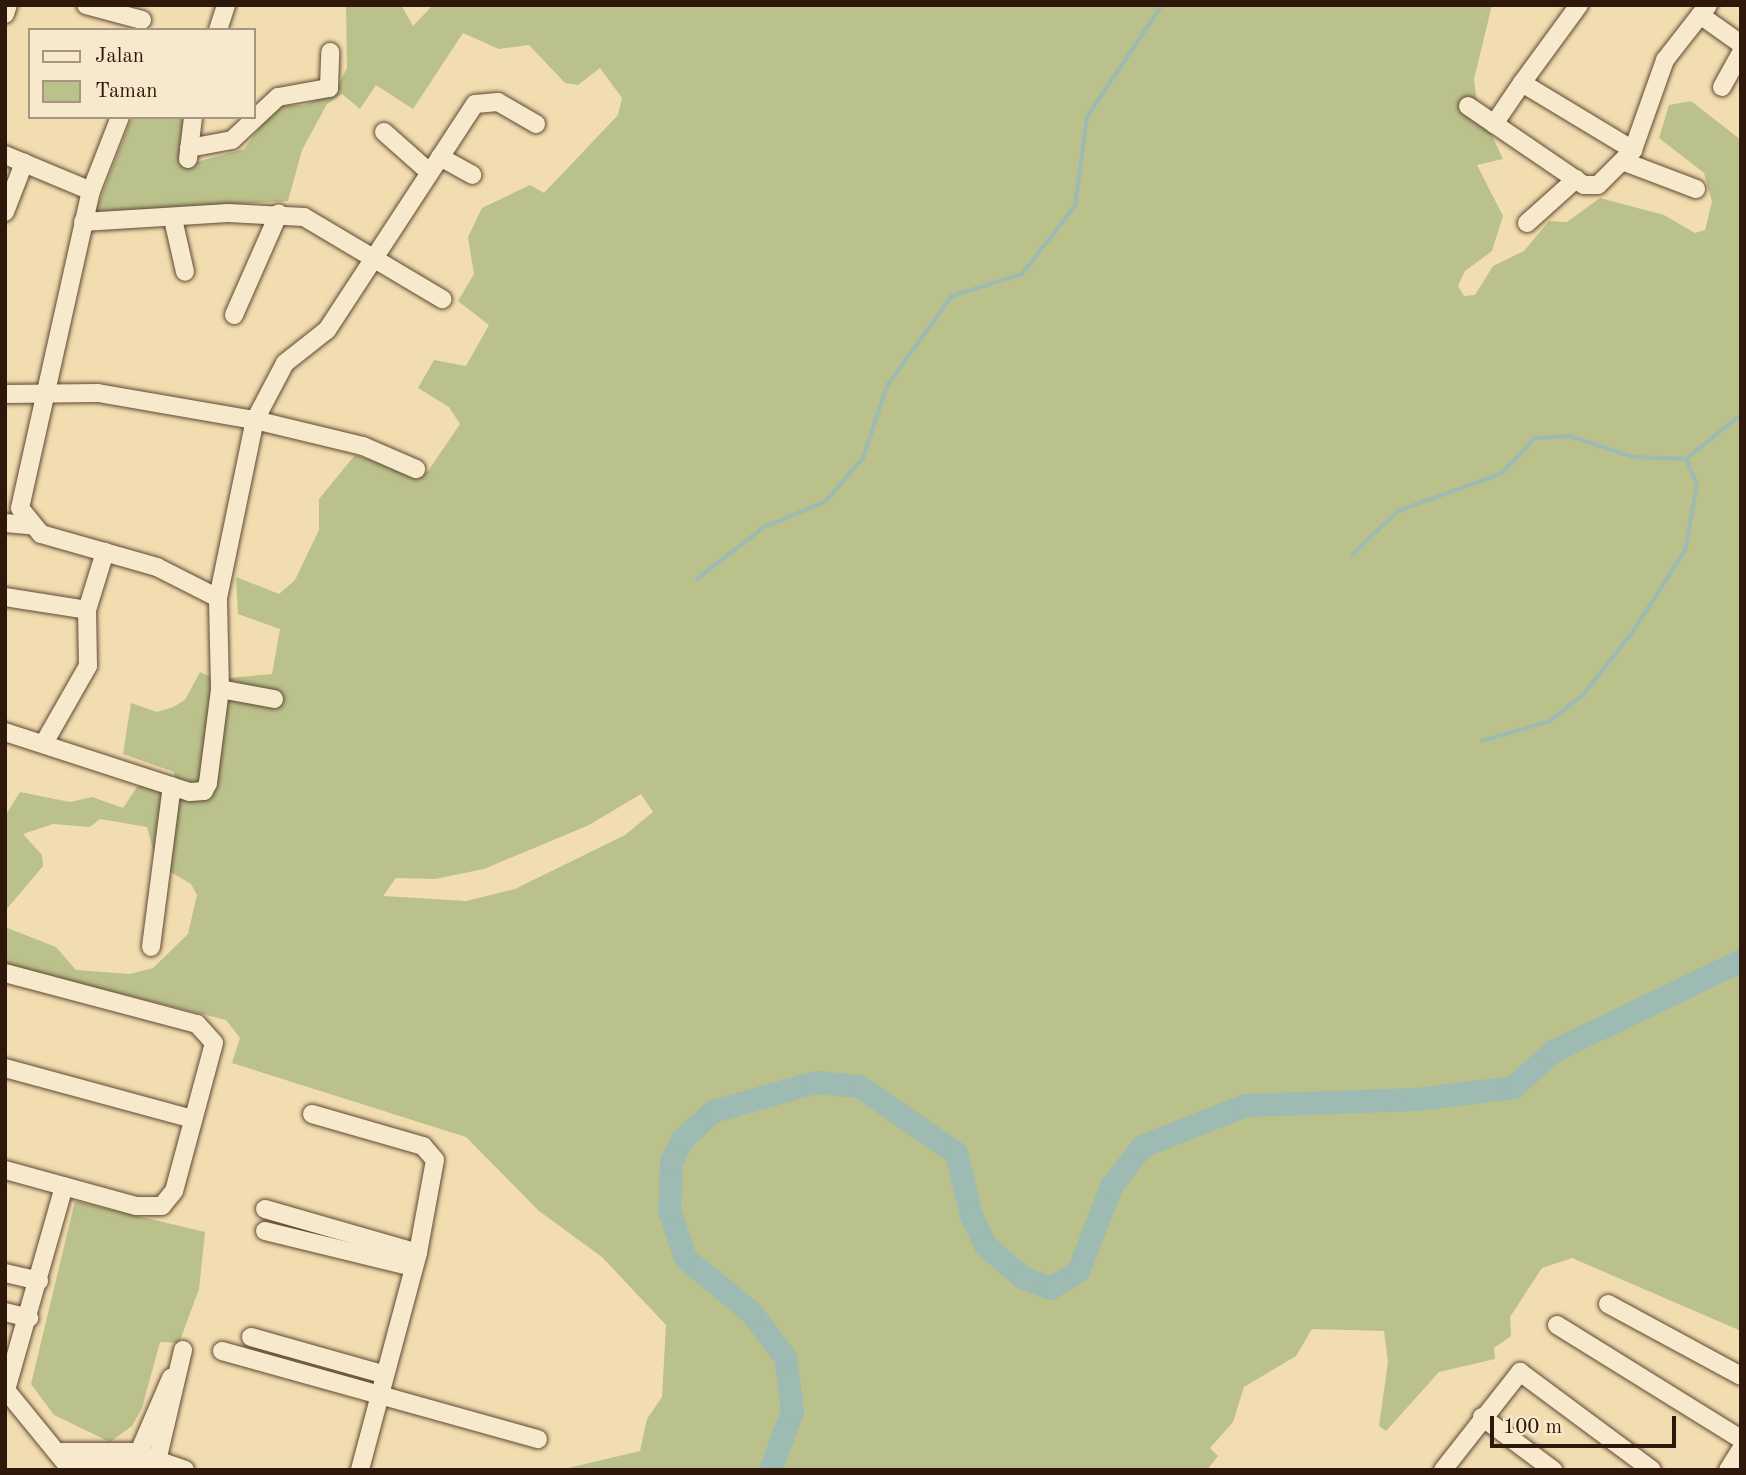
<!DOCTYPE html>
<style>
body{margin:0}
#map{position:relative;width:1746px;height:1475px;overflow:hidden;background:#f2ddb0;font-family:"Old Standard TT",serif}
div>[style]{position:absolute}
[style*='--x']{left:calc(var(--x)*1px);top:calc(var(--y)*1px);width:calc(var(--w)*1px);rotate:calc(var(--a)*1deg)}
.green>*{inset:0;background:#bac18b}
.stream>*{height:3.5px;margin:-1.75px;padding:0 1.75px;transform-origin:1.75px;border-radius:1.75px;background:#9dbab3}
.river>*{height:23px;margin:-11.5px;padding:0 11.5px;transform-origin:11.5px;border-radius:11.5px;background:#9dbab3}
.roads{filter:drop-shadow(0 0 2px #5f4834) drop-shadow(0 0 2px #5f4834)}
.minor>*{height:18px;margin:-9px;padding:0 9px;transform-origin:9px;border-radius:9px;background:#f7e9cc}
span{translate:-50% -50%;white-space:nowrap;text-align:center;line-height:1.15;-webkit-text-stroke:7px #f7e9cc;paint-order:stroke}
.frame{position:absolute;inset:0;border:7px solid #2e170b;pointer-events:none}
.legend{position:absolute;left:28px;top:28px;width:228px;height:91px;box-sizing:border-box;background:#f7e9cc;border:2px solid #a7957f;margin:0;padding:9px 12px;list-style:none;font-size:21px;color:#2e170b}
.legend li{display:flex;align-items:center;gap:14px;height:35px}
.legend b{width:35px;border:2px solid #a7957f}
.scale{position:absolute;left:1490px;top:1416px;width:186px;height:32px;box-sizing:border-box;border:4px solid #2e170b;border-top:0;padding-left:9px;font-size:21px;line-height:24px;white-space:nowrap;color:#2e170b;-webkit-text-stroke:5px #f7e9cc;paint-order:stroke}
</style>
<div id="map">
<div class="green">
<div style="clip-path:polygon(evenodd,346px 5px,401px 5px,413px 26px,433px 5px,1492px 5px,1474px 79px,1477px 104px,1503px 159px,1477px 165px,1503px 216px,1492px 251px,1465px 271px,1458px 286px,1464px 296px,1475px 295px,1493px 266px,1524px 251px,1549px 221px,1567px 222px,1600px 198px,1664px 215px,1695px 233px,1705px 230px,1712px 202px,1704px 173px,1659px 138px,1669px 105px,1691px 101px,1741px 140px,1741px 1331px,1572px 1258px,1542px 1268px,1510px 1317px,1511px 1336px,1494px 1348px,1495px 1359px,1439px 1372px,1386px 1431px,1379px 1426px,1388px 1362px,1384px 1331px,1312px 1329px,1296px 1356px,1244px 1387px,1233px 1422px,1210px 1448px,1218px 1456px,1207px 1470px,560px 1470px,640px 1451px,647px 1419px,662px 1397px,666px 1325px,602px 1257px,539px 1211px,466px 1137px,232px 1063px,240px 1038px,226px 1020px,5px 965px,5px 927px,56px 947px,76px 970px,130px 974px,153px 968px,188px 934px,197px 895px,191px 884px,157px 864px,147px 827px,100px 819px,90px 827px,53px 824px,23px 834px,42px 855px,43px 866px,5px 911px,5px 816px,20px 792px,70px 802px,92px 797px,123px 808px,141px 781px,176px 793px,174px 772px,123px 754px,131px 703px,157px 712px,173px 707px,185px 700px,200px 672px,215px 679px,272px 674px,280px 629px,238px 614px,236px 577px,279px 594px,295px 580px,319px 530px,319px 499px,355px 455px,416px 475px,428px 471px,460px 424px,449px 407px,418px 388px,434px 360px,466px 366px,489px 325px,458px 301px,474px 274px,468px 237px,482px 208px,530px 185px,544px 193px,618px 115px,622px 98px,600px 68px,578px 85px,565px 83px,529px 45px,499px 49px,463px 33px,413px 109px,376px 85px,360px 109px,342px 94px,327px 104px,302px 150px,288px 201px,95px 213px,132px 117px,185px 117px,193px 163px,244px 149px,276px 106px,305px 105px,335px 92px,347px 68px,346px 5px,641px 794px,653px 812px,625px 835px,515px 889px,466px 901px,383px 896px,396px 878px,435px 879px,484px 869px,589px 825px,641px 794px)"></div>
<div style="clip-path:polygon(75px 1201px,205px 1232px,199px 1289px,179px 1343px,160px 1342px,142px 1408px,132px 1426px,110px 1442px,54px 1415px,31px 1384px)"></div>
</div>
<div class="stream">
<div style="--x:1352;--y:555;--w:64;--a:-43.7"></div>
<div style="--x:1398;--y:511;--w:109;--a:-19.8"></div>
<div style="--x:1501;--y:474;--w:50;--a:-46.6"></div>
<div style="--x:1535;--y:438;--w:35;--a:-3"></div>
<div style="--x:1570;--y:436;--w:67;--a:18.2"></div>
<div style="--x:1634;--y:457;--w:52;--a:2.2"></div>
<div style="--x:1686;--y:459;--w:70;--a:-38.7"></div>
<div style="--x:697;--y:579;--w:85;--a:-37.8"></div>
<div style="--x:764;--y:527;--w:66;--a:-22.3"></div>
<div style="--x:825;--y:502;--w:58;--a:-49.2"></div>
<div style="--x:863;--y:458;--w:76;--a:-71.6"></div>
<div style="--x:887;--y:386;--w:111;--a:-54.2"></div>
<div style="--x:952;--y:296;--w:73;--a:-17.4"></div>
<div style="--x:1022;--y:274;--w:86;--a:-52.1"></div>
<div style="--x:1075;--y:206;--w:90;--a:-82.3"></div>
<div style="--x:1087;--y:117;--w:135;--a:-56.2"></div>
<div style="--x:1482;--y:741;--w:71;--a:-16.4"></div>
<div style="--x:1550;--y:721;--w:42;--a:-38.2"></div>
<div style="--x:1583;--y:695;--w:79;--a:-51.7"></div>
<div style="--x:1632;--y:633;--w:98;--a:-57.1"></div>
<div style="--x:1685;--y:551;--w:67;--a:-79.7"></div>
<div style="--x:1697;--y:485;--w:28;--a:-113"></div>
</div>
<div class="river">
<div style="--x:770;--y:1470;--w:63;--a:-69.6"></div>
<div style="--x:792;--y:1411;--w:54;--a:-97.4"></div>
<div style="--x:785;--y:1357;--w:56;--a:-127.1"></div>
<div style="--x:751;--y:1312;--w:85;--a:-140.7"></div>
<div style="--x:685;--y:1258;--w:51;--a:-108.4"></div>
<div style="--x:669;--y:1210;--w:48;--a:-87.6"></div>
<div style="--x:671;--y:1162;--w:25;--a:-64"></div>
<div style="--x:682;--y:1139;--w:42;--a:-42.1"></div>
<div style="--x:713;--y:1111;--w:106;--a:-15.9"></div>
<div style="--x:815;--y:1082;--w:44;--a:5.2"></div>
<div style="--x:859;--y:1086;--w:118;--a:34.6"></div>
<div style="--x:956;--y:1153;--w:65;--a:76.6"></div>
<div style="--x:971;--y:1216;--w:32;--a:64"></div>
<div style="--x:985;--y:1245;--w:49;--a:40.9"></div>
<div style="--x:1022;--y:1277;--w:30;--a:21"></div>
<div style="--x:1050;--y:1288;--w:33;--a:-31"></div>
<div style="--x:1078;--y:1271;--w:91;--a:-68.8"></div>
<div style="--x:1111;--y:1186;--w:51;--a:-52.2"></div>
<div style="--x:1142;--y:1146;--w:111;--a:-21.7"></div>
<div style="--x:1245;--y:1105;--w:172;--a:-2"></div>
<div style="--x:1417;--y:1099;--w:97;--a:-7.1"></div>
<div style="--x:1513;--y:1087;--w:54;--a:-42"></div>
<div style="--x:1553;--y:1051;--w:209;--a:-25.8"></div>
</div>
<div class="roads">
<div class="minor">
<div style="--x:86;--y:5;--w:58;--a:15"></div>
<div style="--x:1579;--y:5;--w:97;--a:126.2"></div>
<div style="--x:1522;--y:83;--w:130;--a:31.1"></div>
<div style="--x:5;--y:14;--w:9;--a:-72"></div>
<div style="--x:1700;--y:15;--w:50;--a:35.3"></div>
<div style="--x:218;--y:30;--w:26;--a:-72"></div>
<div style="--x:1722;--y:87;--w:39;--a:-61"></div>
<div style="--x:1468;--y:106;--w:140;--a:34.3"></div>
<div style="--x:1584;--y:185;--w:14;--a:0"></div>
<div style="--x:1598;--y:185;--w:49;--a:-45"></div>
<div style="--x:1633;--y:150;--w:96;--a:-70.4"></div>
<div style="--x:1665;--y:60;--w:70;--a:-52"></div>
<div style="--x:1494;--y:124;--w:50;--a:-55.7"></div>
<div style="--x:384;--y:132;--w:60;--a:41.6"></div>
<div style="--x:189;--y:148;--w:44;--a:-10.5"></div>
<div style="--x:232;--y:140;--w:63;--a:-43.1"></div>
<div style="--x:278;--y:97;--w:52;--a:-10"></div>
<div style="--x:329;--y:88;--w:36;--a:-88"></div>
<div style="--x:5;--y:155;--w:93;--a:22.7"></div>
<div style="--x:440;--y:157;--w:37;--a:29"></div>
<div style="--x:188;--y:159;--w:42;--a:-83.2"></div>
<div style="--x:1625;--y:162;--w:76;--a:20.8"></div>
<div style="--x:5;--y:212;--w:53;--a:-68.8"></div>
<div style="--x:173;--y:219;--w:54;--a:77.2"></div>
<div style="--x:83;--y:222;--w:145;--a:-3.6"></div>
<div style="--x:228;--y:213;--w:76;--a:3"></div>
<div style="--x:304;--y:217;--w:161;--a:30.7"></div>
<div style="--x:1527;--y:223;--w:66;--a:-41.9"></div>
<div style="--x:234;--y:315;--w:111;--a:-66.2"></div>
<div style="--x:5;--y:394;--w:93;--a:-0.6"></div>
<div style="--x:98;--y:393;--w:159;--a:9.8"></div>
<div style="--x:255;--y:420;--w:64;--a:-62.2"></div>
<div style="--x:285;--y:363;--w:53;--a:-38.2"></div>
<div style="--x:327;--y:330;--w:270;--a:-56.8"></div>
<div style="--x:475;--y:104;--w:23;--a:-5"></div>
<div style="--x:498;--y:102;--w:44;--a:30.1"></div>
<div style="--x:5;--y:523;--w:25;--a:5"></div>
<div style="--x:5;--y:597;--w:83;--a:9"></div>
<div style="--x:218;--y:598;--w:182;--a:-78.3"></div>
<div style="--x:255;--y:420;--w:111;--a:13.5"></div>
<div style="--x:363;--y:446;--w:58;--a:23.5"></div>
<div style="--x:220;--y:689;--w:55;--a:10.5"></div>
<div style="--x:5;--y:732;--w:194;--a:18"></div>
<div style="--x:190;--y:792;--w:14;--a:-4"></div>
<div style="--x:204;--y:791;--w:9;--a:-63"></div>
<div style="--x:208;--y:783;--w:95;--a:-82.7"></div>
<div style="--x:220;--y:689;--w:91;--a:-91.3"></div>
<div style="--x:218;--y:598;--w:68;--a:-153.1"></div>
<div style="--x:157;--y:567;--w:121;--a:-164.1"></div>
<div style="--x:41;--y:534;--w:33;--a:-129"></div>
<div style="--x:20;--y:508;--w:325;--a:-77.4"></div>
<div style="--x:91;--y:191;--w:79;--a:-68.6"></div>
<div style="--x:44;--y:743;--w:89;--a:-60.3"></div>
<div style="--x:88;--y:666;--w:56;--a:-91"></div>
<div style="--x:87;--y:610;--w:61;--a:-72.8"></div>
<div style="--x:151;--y:947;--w:162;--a:-82.6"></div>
<div style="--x:5;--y:973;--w:199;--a:14.9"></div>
<div style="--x:197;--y:1024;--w:25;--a:48"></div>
<div style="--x:214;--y:1043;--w:153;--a:105.1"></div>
<div style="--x:174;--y:1191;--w:19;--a:129"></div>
<div style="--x:162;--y:1206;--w:26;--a:180"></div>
<div style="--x:136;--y:1206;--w:136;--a:-164.6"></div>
<div style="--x:5;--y:1068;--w:195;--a:15.2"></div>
<div style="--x:312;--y:1114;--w:116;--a:16.1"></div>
<div style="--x:423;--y:1146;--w:18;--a:49"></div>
<div style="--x:435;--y:1160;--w:95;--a:100.4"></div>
<div style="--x:418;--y:1253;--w:225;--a:105"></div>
<div style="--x:265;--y:1209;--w:159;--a:16"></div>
<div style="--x:265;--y:1231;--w:152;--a:13.7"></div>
<div style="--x:5;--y:1273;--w:35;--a:13"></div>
<div style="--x:1608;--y:1304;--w:151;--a:28.4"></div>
<div style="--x:5;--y:1312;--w:25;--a:14"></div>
<div style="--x:1557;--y:1325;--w:216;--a:31.8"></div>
<div style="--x:251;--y:1337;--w:137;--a:15.7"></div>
<div style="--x:222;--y:1351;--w:328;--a:15.6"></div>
<div style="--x:5;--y:1389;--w:104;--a:50.8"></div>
<div style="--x:6;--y:1390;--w:212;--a:-74.1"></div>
<div style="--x:1482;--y:1417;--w:89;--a:36.7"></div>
<div style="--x:62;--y:1452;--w:77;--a:0"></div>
<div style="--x:139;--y:1452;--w:81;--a:-66.6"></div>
<div style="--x:148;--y:1457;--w:39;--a:19"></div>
<div style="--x:69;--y:1466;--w:71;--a:1.6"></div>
<div style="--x:140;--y:1468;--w:18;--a:-22"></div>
<div style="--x:157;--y:1461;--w:114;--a:-76.8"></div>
<div style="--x:1443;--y:1470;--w:125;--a:-51.8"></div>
<div style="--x:1520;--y:1372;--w:164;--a:36.6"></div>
<div style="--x:1728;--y:1470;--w:25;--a:-58"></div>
</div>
</div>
<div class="frame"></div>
<ul class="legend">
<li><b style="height:9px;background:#f7e9cc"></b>Jalan</li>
<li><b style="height:19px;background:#bac18b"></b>Taman</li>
</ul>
<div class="scale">100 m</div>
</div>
